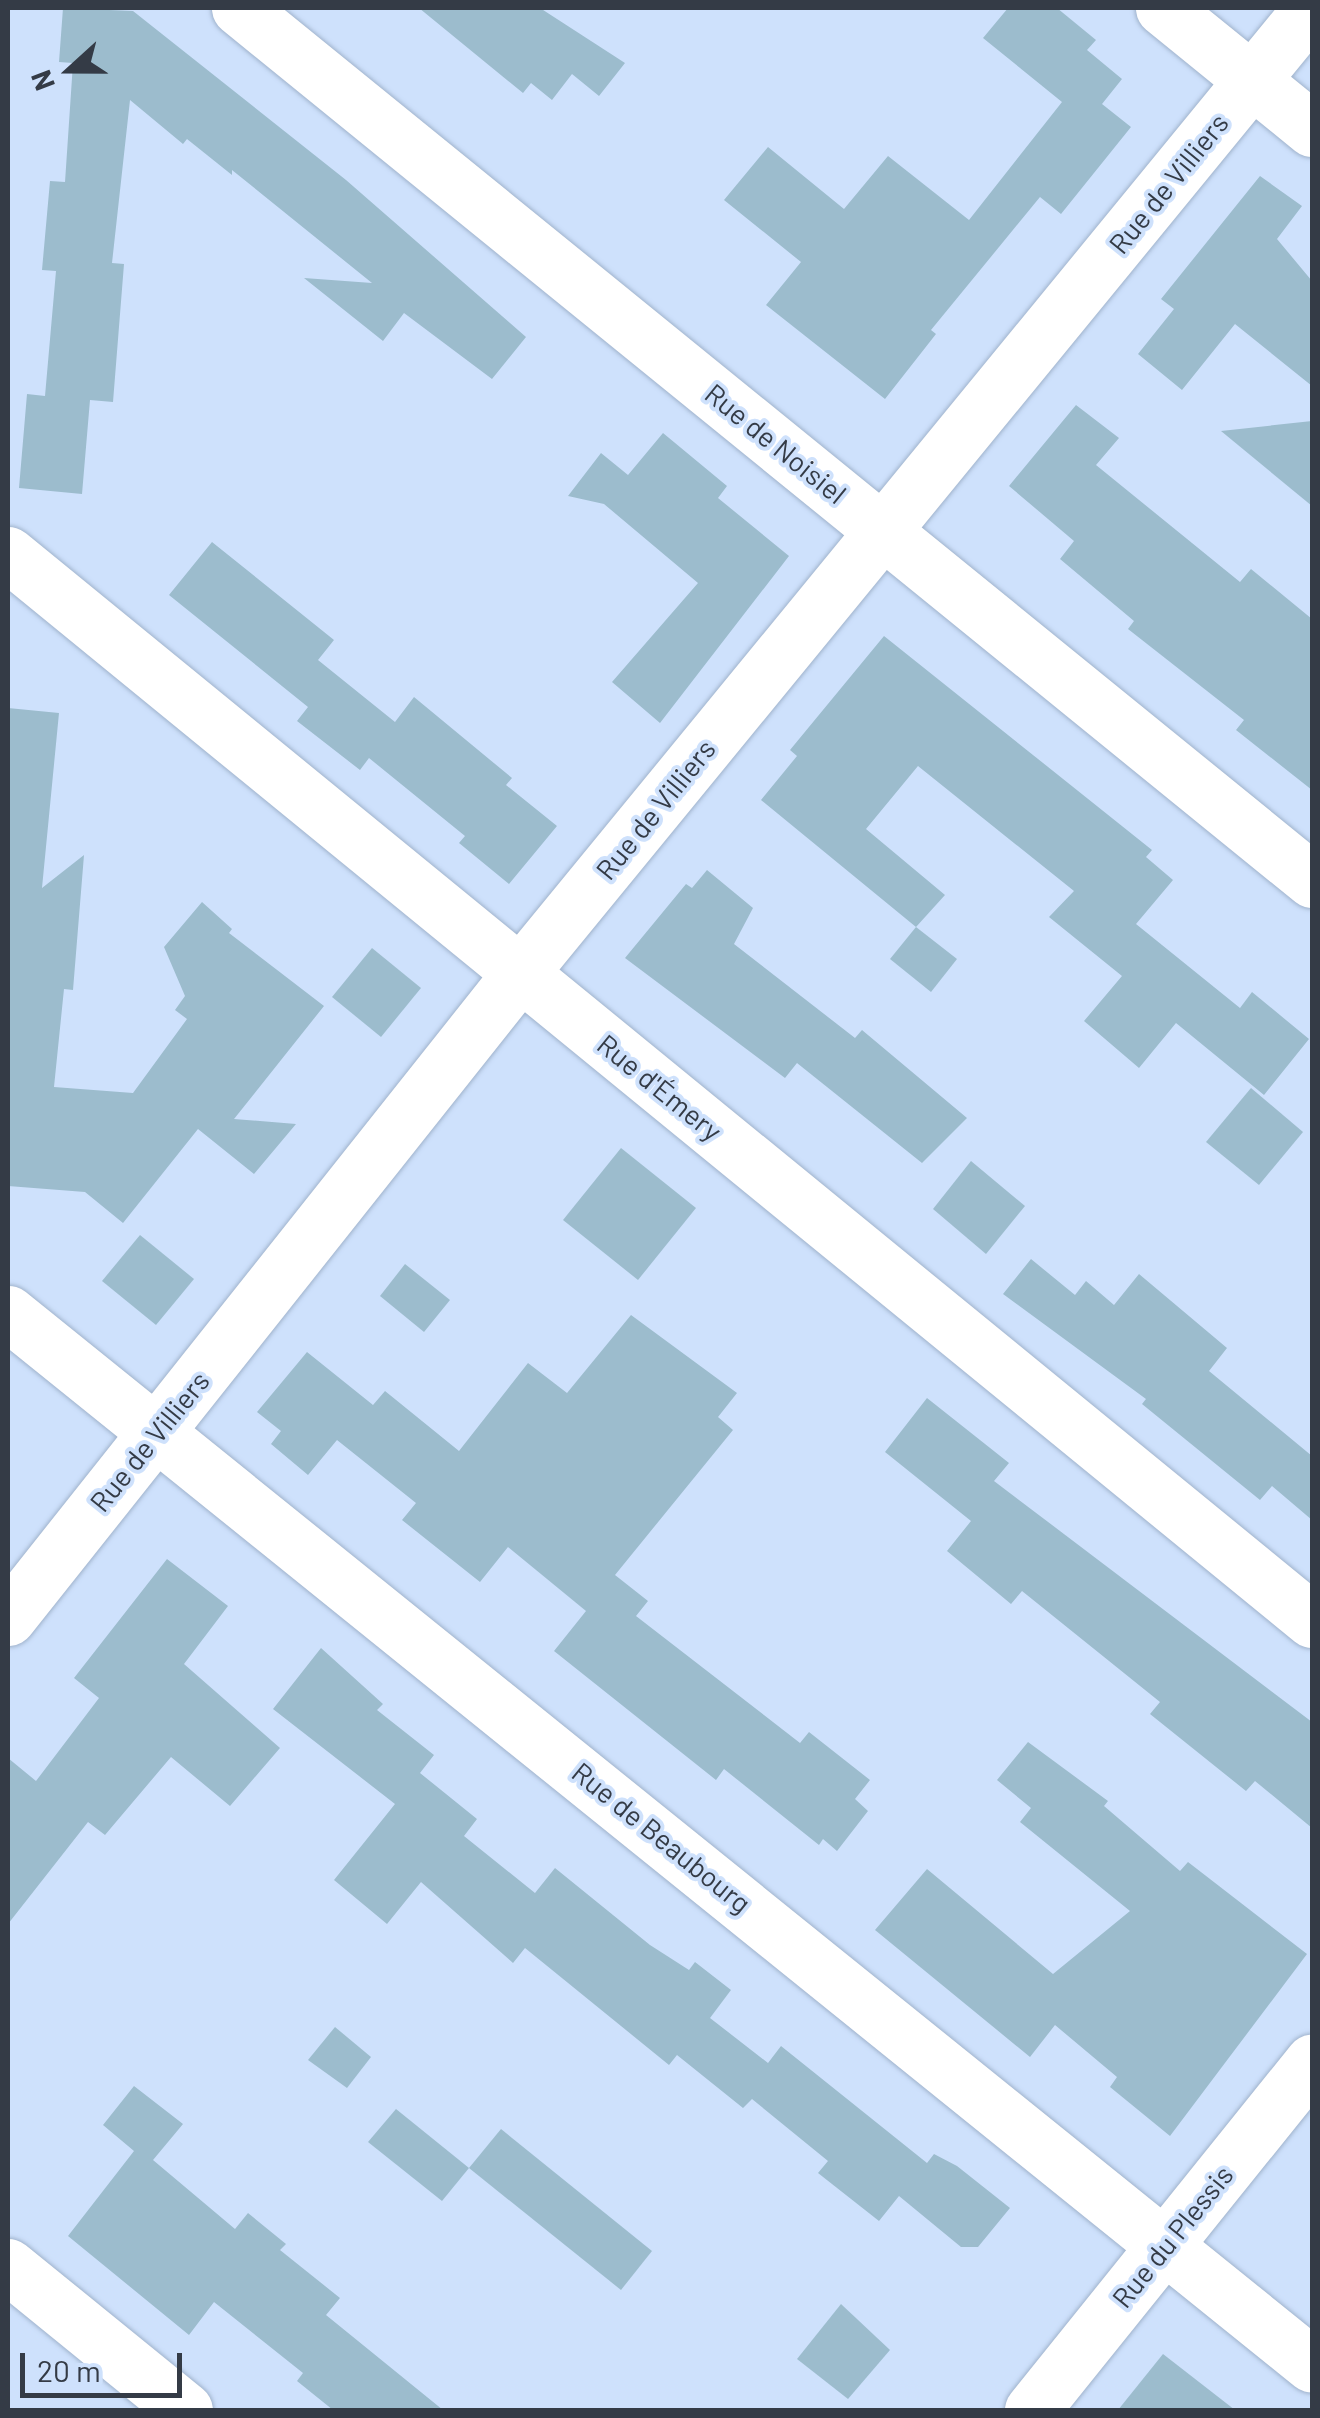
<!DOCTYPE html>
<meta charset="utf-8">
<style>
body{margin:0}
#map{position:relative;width:1320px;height:2418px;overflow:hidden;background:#cee1fc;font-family:Barlow,sans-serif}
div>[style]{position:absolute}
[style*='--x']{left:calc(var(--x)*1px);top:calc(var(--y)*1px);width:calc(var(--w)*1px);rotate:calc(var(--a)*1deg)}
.building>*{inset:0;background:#9cbccd}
.roads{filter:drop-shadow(0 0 2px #a0b3cc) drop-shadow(0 0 2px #a0b3cc)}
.minor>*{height:55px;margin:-27.5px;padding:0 27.5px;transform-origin:27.5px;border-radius:27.5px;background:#fff}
span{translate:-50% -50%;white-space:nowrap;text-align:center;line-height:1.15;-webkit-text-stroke:8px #cee1fc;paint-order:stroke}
.street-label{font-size:28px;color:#343b46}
.frame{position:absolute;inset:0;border:10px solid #343b46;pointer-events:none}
.north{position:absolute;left:20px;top:20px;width:100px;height:100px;-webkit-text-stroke:8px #cee1fc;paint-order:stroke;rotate:249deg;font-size:28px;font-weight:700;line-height:40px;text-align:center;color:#343b46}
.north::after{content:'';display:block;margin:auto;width:35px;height:45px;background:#343b46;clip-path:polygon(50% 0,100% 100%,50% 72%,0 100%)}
.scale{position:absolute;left:20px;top:2353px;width:162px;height:45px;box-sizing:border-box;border:5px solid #343b46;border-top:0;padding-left:12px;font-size:30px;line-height:35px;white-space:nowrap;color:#343b46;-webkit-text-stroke:8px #cee1fc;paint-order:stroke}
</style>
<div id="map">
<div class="building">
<div style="clip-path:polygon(63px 8px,133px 11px,346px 180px,526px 337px,492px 379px,404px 313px,383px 341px,304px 278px,372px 283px,232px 170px,232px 175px,187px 139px,183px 144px,130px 100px,112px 263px,124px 264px,113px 402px,90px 400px,82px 494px,19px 488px,27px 394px,45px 396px,56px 271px,42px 270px,50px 181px,65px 182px,73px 63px,59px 62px)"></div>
<div style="clip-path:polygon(419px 8px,540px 8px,625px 63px,599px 96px,572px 74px,552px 100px,531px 83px,523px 93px)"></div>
<div style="clip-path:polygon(1008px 8px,1057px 8px,1096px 40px,1087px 50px,1122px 79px,1102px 104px,1131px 127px,1061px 214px,1040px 197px,931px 330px,936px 334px,885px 399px,766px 305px,801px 262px,724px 200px,768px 147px,844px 209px,888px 156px,969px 220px,1062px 102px,983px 38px)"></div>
<div style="clip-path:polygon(1260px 176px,1302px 206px,1277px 239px,1312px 281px,1312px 386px,1235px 324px,1182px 390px,1138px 354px,1174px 309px,1161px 299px)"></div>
<div style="clip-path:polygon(1076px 405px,1119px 438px,1096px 465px,1240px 582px,1251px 569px,1312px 619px,1312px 790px,1236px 730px,1244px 720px,1128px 629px,1134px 621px,1060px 559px,1074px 541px,1009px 486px)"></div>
<div style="clip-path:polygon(1312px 421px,1312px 506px,1221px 431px)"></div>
<div style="clip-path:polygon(663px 433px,727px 486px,718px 498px,789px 556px,660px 723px,612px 682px,698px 583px,604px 504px,568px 496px,601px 453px,628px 475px)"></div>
<div style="clip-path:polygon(212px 542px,334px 640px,318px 660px,395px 722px,414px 697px,512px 778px,506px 785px,557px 826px,509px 884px,459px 843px,465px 836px,369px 758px,360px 770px,297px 721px,308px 707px,169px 595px)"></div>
<div style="clip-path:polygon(884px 636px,1152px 850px,1146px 857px,1173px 880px,1136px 924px,1240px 1008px,1252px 992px,1309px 1039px,1264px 1095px,1176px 1023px,1139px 1068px,1084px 1021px,1122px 976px,1049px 917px,1074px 891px,918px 766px,866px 829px,945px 895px,916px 927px,761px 800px,797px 756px,790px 750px)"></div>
<div style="clip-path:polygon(8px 708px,59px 713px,42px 888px,84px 855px,73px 990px,64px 989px,54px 1087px,133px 1093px,187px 1019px,175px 1010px,185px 996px,164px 947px,202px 902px,232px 929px,229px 933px,324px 1006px,234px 1119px,296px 1124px,254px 1174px,198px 1129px,123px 1223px,85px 1192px,8px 1186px)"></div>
<div style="clip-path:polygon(707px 870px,753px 908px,734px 944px,855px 1038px,862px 1030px,967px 1118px,922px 1163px,797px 1063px,785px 1078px,625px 958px,686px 884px,692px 888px)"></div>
<div style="clip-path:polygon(916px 927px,957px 959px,931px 992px,890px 959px)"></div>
<div style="clip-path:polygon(372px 948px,421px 988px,381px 1037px,332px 997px)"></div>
<div style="clip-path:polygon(1251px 1088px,1303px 1132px,1259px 1185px,1206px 1142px)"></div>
<div style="clip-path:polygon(621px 1148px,696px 1208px,638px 1280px,563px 1220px)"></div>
<div style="clip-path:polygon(971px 1161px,1025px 1206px,986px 1254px,933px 1209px)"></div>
<div style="clip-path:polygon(140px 1235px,194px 1279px,156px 1325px,102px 1281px)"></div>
<div style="clip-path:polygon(1031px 1259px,1075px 1295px,1086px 1281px,1114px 1305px,1139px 1274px,1227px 1348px,1209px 1371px,1312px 1456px,1312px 1520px,1272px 1486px,1260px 1500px,1142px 1404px,1146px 1399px,1003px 1294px)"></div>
<div style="clip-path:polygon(405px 1264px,450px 1300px,424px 1332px,380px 1296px)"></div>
<div style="clip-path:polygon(631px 1315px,737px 1393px,718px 1417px,733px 1430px,615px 1575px,648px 1601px,636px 1616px,800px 1743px,809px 1732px,870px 1780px,855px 1799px,868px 1811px,837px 1851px,823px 1839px,819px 1845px,724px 1769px,716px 1780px,554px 1651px,586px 1611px,508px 1547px,480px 1582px,402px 1520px,416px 1503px,337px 1440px,308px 1475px,271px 1444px,281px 1431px,257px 1412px,307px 1352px,373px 1405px,385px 1391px,459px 1451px,528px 1363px,567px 1393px)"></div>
<div style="clip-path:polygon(927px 1398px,1009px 1463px,994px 1481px,1312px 1722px,1312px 1828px,1255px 1781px,1246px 1791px,1150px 1714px,1160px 1702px,1022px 1591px,1011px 1604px,947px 1551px,971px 1521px,885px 1452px)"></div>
<div style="clip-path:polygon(167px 1559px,228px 1606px,184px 1664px,280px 1748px,230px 1806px,171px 1757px,105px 1835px,88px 1822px,8px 1924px,8px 1758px,36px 1781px,99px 1698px,74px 1678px)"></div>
<div style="clip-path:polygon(321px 1648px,383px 1704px,377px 1710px,434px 1755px,420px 1773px,477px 1819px,464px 1836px,535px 1893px,555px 1868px,650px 1945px,689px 1970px,695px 1962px,731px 1990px,710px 2018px,768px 2063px,781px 2046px,927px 2163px,934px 2154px,957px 2166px,1010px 2208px,978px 2247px,961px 2247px,899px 2196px,879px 2221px,818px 2173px,828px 2161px,752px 2099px,743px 2108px,677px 2055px,669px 2065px,525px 1948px,513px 1963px,421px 1882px,387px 1924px,334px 1880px,395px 1804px,273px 1709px)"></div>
<div style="clip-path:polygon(1028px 1742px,1108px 1801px,1104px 1806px,1180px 1871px,1188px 1862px,1307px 1954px,1170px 2136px,1110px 2087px,1117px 2077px,1055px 2025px,1030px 2057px,875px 1930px,927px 1869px,1053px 1974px,1130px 1911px,1020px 1822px,1031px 1808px,997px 1780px)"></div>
<div style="clip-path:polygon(335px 2027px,371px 2057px,347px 2088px,308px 2060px)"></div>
<div style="clip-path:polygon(134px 2086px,183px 2124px,153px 2160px,235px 2229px,248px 2213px,286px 2244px,280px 2250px,340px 2298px,326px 2315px,443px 2410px,333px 2410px,297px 2381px,303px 2373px,214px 2302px,189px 2335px,68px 2236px,134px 2151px,103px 2125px)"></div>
<div style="clip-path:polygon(396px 2109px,469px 2168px,442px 2201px,368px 2142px)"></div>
<div style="clip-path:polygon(501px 2129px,652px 2251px,621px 2290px,469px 2168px)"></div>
<div style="clip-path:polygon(841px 2304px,890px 2350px,848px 2399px,797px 2359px)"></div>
<div style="clip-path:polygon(1163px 2354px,1235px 2410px,1118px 2410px)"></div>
</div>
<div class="roads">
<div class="minor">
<div style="--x:239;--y:8;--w:1383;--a:39.1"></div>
<div style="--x:1163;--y:8;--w:192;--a:39.1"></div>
<div style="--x:8;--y:554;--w:1684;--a:39.27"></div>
<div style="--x:8;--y:1313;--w:1675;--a:38.89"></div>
<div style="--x:8;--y:1618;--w:825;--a:-51.55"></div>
<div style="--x:521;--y:972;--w:1246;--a:-50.67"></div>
<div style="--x:8;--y:2266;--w:228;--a:39.1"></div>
<div style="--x:1032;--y:2410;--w:447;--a:-51.2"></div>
</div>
</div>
<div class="street-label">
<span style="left:1168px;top:183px;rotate:-51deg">Rue de Villiers</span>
<span style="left:776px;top:443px;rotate:39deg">Rue de Noisiel</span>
<span style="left:655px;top:809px;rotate:-51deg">Rue de Villiers</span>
<span style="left:660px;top:1087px;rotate:39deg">Rue d'Émery</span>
<span style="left:149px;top:1441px;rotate:-51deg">Rue de Villiers</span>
<span style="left:662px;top:1837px;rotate:39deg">Rue de Beaubourg</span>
<span style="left:1172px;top:2236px;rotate:-51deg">Rue du Plessis</span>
</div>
<div class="frame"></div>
<div class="north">N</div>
<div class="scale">20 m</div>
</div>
